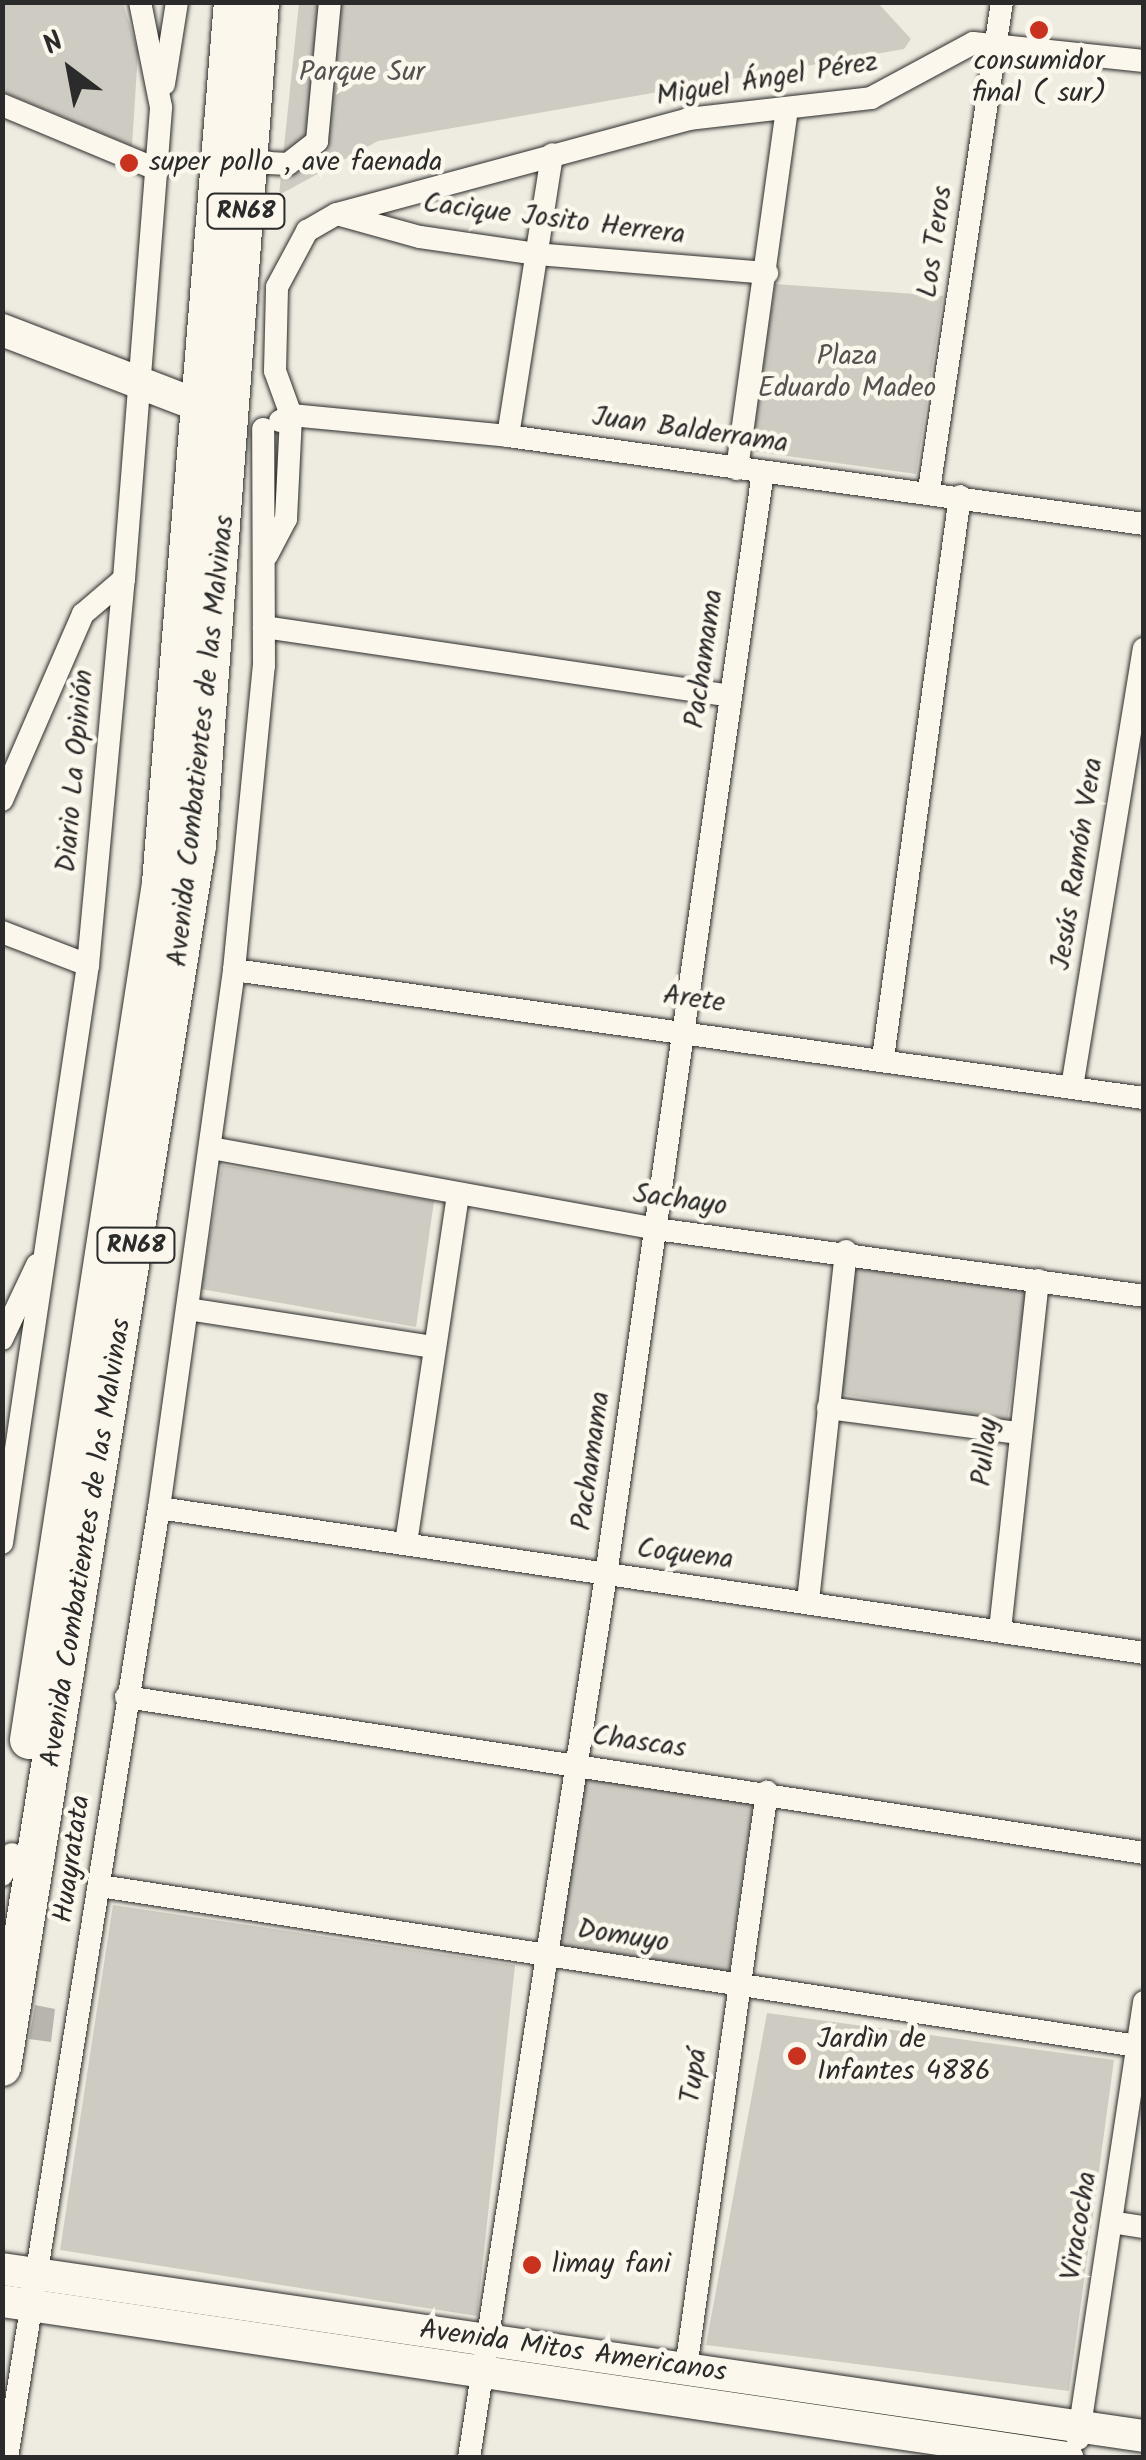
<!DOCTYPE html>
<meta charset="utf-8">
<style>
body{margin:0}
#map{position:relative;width:1146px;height:2460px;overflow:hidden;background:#eeebe0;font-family:Kalam,sans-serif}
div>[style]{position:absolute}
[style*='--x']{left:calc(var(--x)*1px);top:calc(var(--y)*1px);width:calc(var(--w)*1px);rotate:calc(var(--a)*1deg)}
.green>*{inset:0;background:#cecbc2}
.building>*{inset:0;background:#b8b5ae}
.roads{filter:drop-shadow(0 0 2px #2b2b2b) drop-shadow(0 0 2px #2b2b2b)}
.street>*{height:22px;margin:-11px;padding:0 11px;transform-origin:11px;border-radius:11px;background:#fbf7ec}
.secondary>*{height:32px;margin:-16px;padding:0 16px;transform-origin:16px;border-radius:16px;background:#fbf7ec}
.primary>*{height:38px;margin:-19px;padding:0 19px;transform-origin:19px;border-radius:19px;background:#fbf7ec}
.dots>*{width:28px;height:28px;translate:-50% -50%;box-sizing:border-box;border:5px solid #fbf7ec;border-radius:50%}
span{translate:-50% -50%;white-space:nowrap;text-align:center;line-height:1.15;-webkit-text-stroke:9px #fbf7ec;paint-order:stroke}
.shield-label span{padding:2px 8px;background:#fbf7ec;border:2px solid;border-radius:8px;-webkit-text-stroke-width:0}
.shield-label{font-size:25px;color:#2b2b2b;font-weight:700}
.poi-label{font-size:28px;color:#2b2b2b}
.left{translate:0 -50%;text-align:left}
.park-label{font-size:28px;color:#545351}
.street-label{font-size:28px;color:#2b2b2b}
.frame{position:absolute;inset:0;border:5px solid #2b2b2b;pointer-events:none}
.north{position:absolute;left:20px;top:20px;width:100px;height:100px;-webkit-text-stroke:8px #fbf7ec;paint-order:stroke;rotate:328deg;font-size:28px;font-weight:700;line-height:40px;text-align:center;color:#2b2b2b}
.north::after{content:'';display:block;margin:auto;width:35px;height:45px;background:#2b2b2b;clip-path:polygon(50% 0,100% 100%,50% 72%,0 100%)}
</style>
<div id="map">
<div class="green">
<div style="clip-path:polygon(2px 3px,123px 3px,138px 52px,132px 146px,3px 92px)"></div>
<div style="clip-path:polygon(299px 3px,878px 3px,911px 39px,904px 49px,378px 141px,279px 195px)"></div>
<div style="clip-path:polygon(775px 284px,943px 296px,916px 474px,751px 451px)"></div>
<div style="clip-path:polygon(222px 1165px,434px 1201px,416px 1327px,201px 1289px)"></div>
<div style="clip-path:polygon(856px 1261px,1027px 1286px,1007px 1422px,841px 1394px)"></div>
<div style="clip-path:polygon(585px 1779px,754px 1799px,729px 1972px,557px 1946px)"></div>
<div style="clip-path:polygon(113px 1905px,515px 1965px,477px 2316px,60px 2250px)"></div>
<div style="clip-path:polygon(767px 2013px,1114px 2060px,1069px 2391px,706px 2345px)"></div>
</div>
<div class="building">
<div style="clip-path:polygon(35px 2005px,55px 2009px,51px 2042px,29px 2039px)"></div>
</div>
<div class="roads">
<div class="street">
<div style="--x:164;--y:84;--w:83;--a:-81"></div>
<div style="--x:2;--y:105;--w:169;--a:22.6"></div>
<div style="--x:249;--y:162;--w:39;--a:3"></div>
<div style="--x:288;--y:164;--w:37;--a:-38"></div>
<div style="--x:317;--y:141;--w:140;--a:-84.7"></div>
<div style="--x:340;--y:215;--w:83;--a:15.4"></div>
<div style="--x:420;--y:237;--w:117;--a:8.3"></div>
<div style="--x:536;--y:254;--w:232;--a:4.7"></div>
<div style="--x:280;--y:421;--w:13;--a:-29"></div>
<div style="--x:291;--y:415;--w:218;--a:5.5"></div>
<div style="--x:508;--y:436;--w:642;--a:7.88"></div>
<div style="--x:508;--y:436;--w:285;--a:-81.1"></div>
<div style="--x:737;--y:469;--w:362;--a:-82.1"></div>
<div style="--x:929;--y:490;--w:493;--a:-81.5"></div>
<div style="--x:267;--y:555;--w:41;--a:-62.2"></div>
<div style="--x:286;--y:519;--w:104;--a:-87.2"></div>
<div style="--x:291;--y:415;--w:47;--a:-110"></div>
<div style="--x:275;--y:371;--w:84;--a:-88.6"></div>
<div style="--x:277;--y:287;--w:64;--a:-61.8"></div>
<div style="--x:307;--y:231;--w:34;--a:-30"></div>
<div style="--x:337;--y:214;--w:364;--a:-15.1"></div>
<div style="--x:688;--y:119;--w:184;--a:-6.5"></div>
<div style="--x:871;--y:98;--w:116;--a:-28.3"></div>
<div style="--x:973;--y:43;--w:172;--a:6"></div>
<div style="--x:264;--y:627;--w:471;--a:8.4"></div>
<div style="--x:2;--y:800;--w:203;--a:-66.5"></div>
<div style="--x:83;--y:614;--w:54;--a:-40.5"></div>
<div style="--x:2;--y:932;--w:92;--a:21"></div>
<div style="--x:234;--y:970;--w:919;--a:8.01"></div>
<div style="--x:883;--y:1058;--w:567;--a:-82.2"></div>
<div style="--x:1072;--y:1087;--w:444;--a:-80.7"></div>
<div style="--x:211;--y:1148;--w:452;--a:10.3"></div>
<div style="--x:656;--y:1229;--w:493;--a:7.8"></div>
<div style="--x:188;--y:1309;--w:249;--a:8.8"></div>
<div style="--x:2;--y:1339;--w:82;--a:-64.7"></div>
<div style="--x:828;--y:1408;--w:191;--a:7.5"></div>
<div style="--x:159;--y:1508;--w:996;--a:8.37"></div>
<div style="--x:2;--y:1543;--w:584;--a:-81.54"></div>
<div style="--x:88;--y:965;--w:388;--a:-84.7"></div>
<div style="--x:124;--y:579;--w:473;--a:-85.5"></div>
<div style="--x:161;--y:107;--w:107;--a:-101.3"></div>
<div style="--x:406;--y:1543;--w:351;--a:-81.5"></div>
<div style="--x:808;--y:1601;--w:352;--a:-83.8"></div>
<div style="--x:1000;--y:1630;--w:352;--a:-83.8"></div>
<div style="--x:126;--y:1697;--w:1030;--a:8.71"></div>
<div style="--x:2;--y:1875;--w:23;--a:-65"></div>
<div style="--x:100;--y:1886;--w:1049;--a:8.77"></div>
<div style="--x:1111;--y:2222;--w:33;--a:9"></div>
<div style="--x:686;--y:2368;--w:582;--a:-82"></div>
<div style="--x:1078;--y:2439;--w:442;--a:-81.4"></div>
<div style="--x:7;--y:2458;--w:962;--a:-80.91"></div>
<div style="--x:159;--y:1508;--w:543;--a:-82.06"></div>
<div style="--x:234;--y:970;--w:305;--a:-84.4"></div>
<div style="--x:264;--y:666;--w:237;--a:-90.2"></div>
<div style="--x:469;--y:2458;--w:894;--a:-81.18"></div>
<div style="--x:606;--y:1575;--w:1114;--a:-81.9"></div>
</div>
<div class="secondary">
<div style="--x:2;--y:330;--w:237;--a:21"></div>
<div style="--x:2;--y:2269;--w:1154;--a:8.32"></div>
<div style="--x:2;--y:2301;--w:1077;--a:8.38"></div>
</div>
<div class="primary">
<div style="--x:29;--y:1740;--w:867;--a:-81.24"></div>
<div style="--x:161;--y:883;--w:884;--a:-85.33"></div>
<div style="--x:2;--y:2067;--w:1236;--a:-80.93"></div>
<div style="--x:197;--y:846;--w:846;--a:-85.73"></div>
</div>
</div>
<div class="dots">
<div style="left:1039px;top:30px;background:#c8321e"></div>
<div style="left:129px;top:163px;background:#c8321e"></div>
<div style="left:797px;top:2056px;background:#c8321e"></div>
<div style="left:532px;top:2265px;background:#c8321e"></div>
</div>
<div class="shield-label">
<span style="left:246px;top:211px">RN68</span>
<span style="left:136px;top:1245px">RN68</span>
</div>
<div class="poi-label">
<span style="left:1039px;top:78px">consumidor<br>final ( sur)</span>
<span class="left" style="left:149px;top:163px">super pollo , ave faenada</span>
<span class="left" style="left:817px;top:2056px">Jardìn de<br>Infantes 4886</span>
<span class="left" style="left:552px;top:2265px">limay fani</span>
</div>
<div class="park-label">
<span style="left:362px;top:73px">Parque Sur</span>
<span style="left:847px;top:373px">Plaza<br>Eduardo Madeo</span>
</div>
<div class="street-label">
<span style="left:767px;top:80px;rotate:-9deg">Miguel Ángel Pérez</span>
<span style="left:554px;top:220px;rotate:7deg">Cacique Josito Herrera</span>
<span style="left:936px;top:242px;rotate:-82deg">Los Teros</span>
<span style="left:690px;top:431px;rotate:8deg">Juan Balderrama</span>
<span style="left:705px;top:659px;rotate:-82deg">Pachamama</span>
<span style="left:202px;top:741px;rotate:-84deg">Avenida Combatientes de las Malvinas</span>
<span style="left:76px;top:771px;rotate:-85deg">Diario La Opinión</span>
<span style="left:1078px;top:864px;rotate:-81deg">Jesús Ramón Vera</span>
<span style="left:694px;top:1000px;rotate:8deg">Arete</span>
<span style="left:680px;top:1201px;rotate:8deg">Sachayo</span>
<span style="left:986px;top:1452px;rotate:-84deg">Pullay</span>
<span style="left:592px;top:1461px;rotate:-82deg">Pachamama</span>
<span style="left:87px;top:1543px;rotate:-81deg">Avenida Combatientes de las Malvinas</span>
<span style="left:685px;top:1555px;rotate:7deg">Coquena</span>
<span style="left:639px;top:1743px;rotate:8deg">Chascas</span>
<span style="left:73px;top:1859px;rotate:-82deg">Huayratata</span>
<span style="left:623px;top:1937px;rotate:9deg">Domuyo</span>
<span style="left:695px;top:2076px;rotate:-82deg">Tupá</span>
<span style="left:1080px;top:2226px;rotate:-81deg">Viracocha</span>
<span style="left:573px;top:2352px;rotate:8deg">Avenida Mitos Americanos</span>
</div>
<div class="frame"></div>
<div class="north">N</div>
</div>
